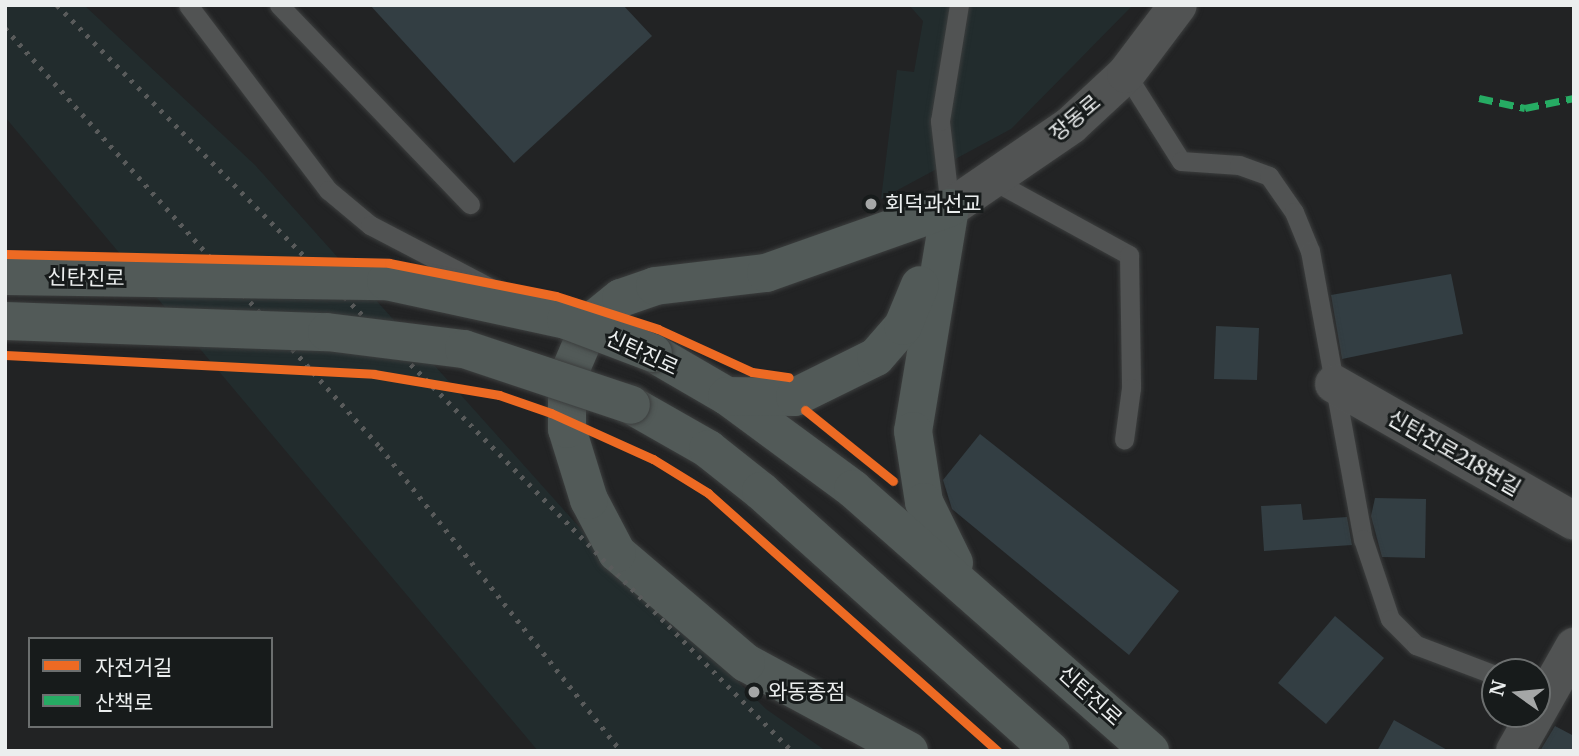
<!DOCTYPE html>
<meta charset="utf-8">
<style>
body{margin:0}
#map{position:relative;width:1579px;height:756px;overflow:hidden;background:#222324;font-family:Merriweather,"Noto Sans KR",serif}
div>[style]{position:absolute}
[style*='--x']{left:calc(var(--x)*1px);top:calc(var(--y)*1px);width:calc(var(--w)*1px);rotate:calc(var(--a)*1deg)}
.built>*{inset:0;background:#222c2d}
.building>*{inset:0;background:#333e43}
.roads{filter:drop-shadow(0 0 2px #3c3e3e) drop-shadow(0 0 2px #3c3e3e)}
.service>*{height:19px;margin:-9.5px;padding:0 9.5px;transform-origin:9.5px;border-radius:9.5px;background:#515353}
.minor>*{height:38px;margin:-19px;padding:0 19px;transform-origin:19px;border-radius:19px;background:#515353}
.tertiary>*{height:38px;margin:-19px;padding:0 19px;transform-origin:19px;border-radius:19px;background:#515353}
.primary>*{height:38px;margin:-19px;padding:0 19px;transform-origin:19px;border-radius:19px;background:#525a58}
.rail>*{height:5px;margin-top:-2.5px;transform-origin:0;background:repeating-linear-gradient(90deg,#595b5b 0 3.5px,transparent 0 10.5px)}
.bridges{filter:drop-shadow(0 0 2px #3c3e3e) drop-shadow(0 0 2px #3c3e3e)}
.primary-bridge>*{height:38px;margin:-19px;padding:0 19px;transform-origin:19px;border-radius:19px;background:#525a58}
.quiet>*{height:7px;margin-top:-3.5px;transform-origin:0;background:repeating-linear-gradient(90deg,#26ab63 0 14px,transparent 0 21px)}
.cycleway>*{height:9px;margin:-4.5px;padding:0 4.5px;transform-origin:4.5px;border-radius:4.5px;background:#ed6a23}
.dots>*{width:19px;height:19px;translate:-50% -50%;box-sizing:border-box;border:4px solid #171b1b;border-radius:50%}
span{translate:-50% -50%;white-space:nowrap;text-align:center;line-height:1.15;-webkit-text-stroke:6px #171b1b;paint-order:stroke}
.street-label{font-size:21px;color:#ebeeee}
.poi-label{font-size:21px;color:#ebeeee}
.left{translate:0 -50%;text-align:left}
.frame{position:absolute;inset:0;border:7px solid #ebeeee;pointer-events:none}
.legend{position:absolute;left:28px;top:637px;width:245px;height:91px;box-sizing:border-box;background:#171b1b;border:2px solid #6c6f6f;margin:0;padding:9px 12px;list-style:none;font-size:21px;color:#ebeeee}
.legend li{display:flex;align-items:center;gap:14px;height:35px}
.legend b{width:35px;border:2px solid #6c6f6f}
.north{position:absolute;left:1481px;top:658px;width:70px;height:70px;box-sizing:border-box;background:#171b1b;border:2px solid #6c6f6f;border-radius:50%;rotate:285deg;font-size:19px;font-weight:700;line-height:28px;text-align:center;color:#ebeeee}
.north::after{content:'';display:block;margin:auto;width:24px;height:32px;background:#a5a7a7;clip-path:polygon(50% 0,100% 100%,50% 72%,0 100%)}
</style>
<div id="map">
<div class="built">
<div style="clip-path:polygon(5px 5px,84px 5px,255px 165px,589px 538px,766px 709px,826px 751px,538px 751px,5px 117px)"></div>
<div style="clip-path:polygon(909px 5px,1133px 5px,1011px 129px,881px 199px,897px 70px,914px 72px,923px 21px)"></div>
</div>
<div class="building">
<div style="clip-path:polygon(370px 5px,623px 5px,652px 36px,514px 163px)"></div>
<div style="clip-path:polygon(1451px 274px,1463px 334px,1342px 359px,1331px 295px)"></div>
<div style="clip-path:polygon(1216px 326px,1259px 328px,1257px 380px,1214px 379px)"></div>
<div style="clip-path:polygon(980px 434px,1179px 591px,1129px 655px,952px 509px,943px 480px)"></div>
<div style="clip-path:polygon(1375px 498px,1426px 499px,1425px 558px,1382px 557px,1371px 516px)"></div>
<div style="clip-path:polygon(1301px 504px,1303px 520px,1347px 517px,1352px 545px,1264px 551px,1261px 506px)"></div>
<div style="clip-path:polygon(1335px 616px,1384px 658px,1326px 724px,1278px 683px)"></div>
<div style="clip-path:polygon(1394px 720px,1449px 751px,1377px 751px)"></div>
<div style="clip-path:polygon(1555px 726px,1574px 736px,1574px 751px,1540px 751px)"></div>
</div>
<div class="roads">
<div class="service">
<div style="--x:188;--y:5;--w:232;--a:52.9"></div>
<div style="--x:328;--y:190;--w:55;--a:39.8"></div>
<div style="--x:370;--y:225;--w:142;--a:27.6"></div>
<div style="--x:279;--y:5;--w:276;--a:46.2"></div>
<div style="--x:1126;--y:74;--w:103;--a:57.7"></div>
<div style="--x:1181;--y:161;--w:58;--a:3.9"></div>
<div style="--x:1239;--y:165;--w:32;--a:20"></div>
<div style="--x:1269;--y:176;--w:44;--a:55.2"></div>
<div style="--x:1294;--y:212;--w:42;--a:67.7"></div>
<div style="--x:1310;--y:251;--w:293;--a:79.6"></div>
<div style="--x:1363;--y:539;--w:84;--a:71.4"></div>
<div style="--x:1390;--y:619;--w:37;--a:45"></div>
<div style="--x:1416;--y:645;--w:85;--a:20.8"></div>
<div style="--x:994;--y:181;--w:154;--a:28.7"></div>
<div style="--x:1129;--y:255;--w:133;--a:89.1"></div>
<div style="--x:1131;--y:388;--w:52;--a:97.7"></div>
<div style="--x:950;--y:208;--w:88;--a:-96.6"></div>
<div style="--x:940;--y:121;--w:118;--a:-80.7"></div>
</div>
<div class="minor">
<div style="--x:1334;--y:384;--w:276;--a:29.7"></div>
<div style="--x:1515;--y:751;--w:120;--a:-60.4"></div>
</div>
<div class="tertiary">
<div style="--x:950;--y:208;--w:147;--a:-34.4"></div>
<div style="--x:1071;--y:125;--w:75;--a:-42.8"></div>
<div style="--x:1126;--y:74;--w:86;--a:-53"></div>
</div>
<div class="primary">
<div style="--x:950;--y:208;--w:226;--a:99.4"></div>
<div style="--x:913;--y:431;--w:72;--a:81.2"></div>
<div style="--x:924;--y:502;--w:68;--a:63.8"></div>
<div style="--x:653;--y:353;--w:86;--a:30.2"></div>
<div style="--x:727;--y:396;--w:157;--a:36.4"></div>
<div style="--x:853;--y:489;--w:396;--a:41.4"></div>
<div style="--x:727;--y:396;--w:68;--a:0.8"></div>
<div style="--x:795;--y:397;--w:90;--a:-26.3"></div>
<div style="--x:876;--y:357;--w:41;--a:-48.9"></div>
<div style="--x:903;--y:326;--w:44;--a:-67.5"></div>
<div style="--x:631;--y:405;--w:89;--a:29.7"></div>
<div style="--x:708;--y:449;--w:68;--a:38.4"></div>
<div style="--x:761;--y:491;--w:389;--a:41.9"></div>
<div style="--x:909;--y:751;--w:185;--a:-151.6"></div>
<div style="--x:746;--y:663;--w:170;--a:-139.5"></div>
<div style="--x:617;--y:553;--w:60;--a:-117.8"></div>
<div style="--x:589;--y:500;--w:74;--a:-107.2"></div>
<div style="--x:567;--y:429;--w:51;--a:-90"></div>
<div style="--x:567;--y:378;--w:61;--a:-66.8"></div>
<div style="--x:591;--y:322;--w:38;--a:-39"></div>
<div style="--x:621;--y:298;--w:36;--a:-19"></div>
<div style="--x:655;--y:286;--w:112;--a:-6.7"></div>
<div style="--x:766;--y:273;--w:195;--a:-19.5"></div>
</div>
</div>
<div class="rail">
<div style="--x:57;--y:5;--w:1047;--a:45.43"></div>
<div style="--x:5;--y:28;--w:562;--a:48.17"></div>
<div style="--x:380;--y:447;--w:388;--a:51.6"></div>
</div>
<div class="bridges">
<div class="primary-bridge">
<div style="--x:5;--y:276;--w:381;--a:0.8"></div>
<div style="--x:386;--y:281;--w:184;--a:12.2"></div>
<div style="--x:566;--y:320;--w:93;--a:20.8"></div>
<div style="--x:5;--y:321;--w:322;--a:2"></div>
<div style="--x:327;--y:332;--w:138;--a:7.1"></div>
<div style="--x:464;--y:349;--w:176;--a:18.5"></div>
</div>
</div>
<div class="quiet">
<div style="--x:1479;--y:98;--w:47;--a:12.3"></div>
<div style="--x:1525;--y:108;--w:50;--a:-11.5"></div>
</div>
<div class="cycleway">
<div style="--x:5;--y:254;--w:384;--a:1.3"></div>
<div style="--x:389;--y:263;--w:170;--a:11.2"></div>
<div style="--x:556;--y:296;--w:107;--a:17.9"></div>
<div style="--x:658;--y:329;--w:103;--a:24.6"></div>
<div style="--x:752;--y:372;--w:37;--a:8"></div>
<div style="--x:5;--y:355;--w:369;--a:2.9"></div>
<div style="--x:374;--y:374;--w:127;--a:9.5"></div>
<div style="--x:499;--y:395;--w:55;--a:19.1"></div>
<div style="--x:551;--y:413;--w:112;--a:24.3"></div>
<div style="--x:653;--y:459;--w:65;--a:31.7"></div>
<div style="--x:708;--y:493;--w:388;--a:41.7"></div>
<div style="--x:805;--y:410;--w:113;--a:38.9"></div>
</div>
<div class="dots">
<div style="left:871px;top:204px;background:#a5a7a7"></div>
<div style="left:754px;top:692px;background:#a5a7a7"></div>
</div>
<div class="street-label">
<span style="left:1075px;top:118px;rotate:-40deg">장동로</span>
<span style="left:86px;top:278px;rotate:1deg">신탄진로</span>
<span style="left:642px;top:353px;rotate:25deg">신탄진로</span>
<span style="left:1454px;top:453px;rotate:30deg">신탄진로218번길</span>
<span style="left:1090px;top:696px;rotate:42deg">신탄진로</span>
</div>
<div class="poi-label">
<span class="left" style="left:885px;top:204px">회덕과선교</span>
<span class="left" style="left:768px;top:692px">와동종점</span>
</div>
<div class="frame"></div>
<ul class="legend">
<li><b style="height:9px;background:#ed6a23"></b>자전거길</li>
<li><b style="height:9px;background:#26ab63"></b>산책로</li>
</ul>
<div class="north">N</div>
</div>
